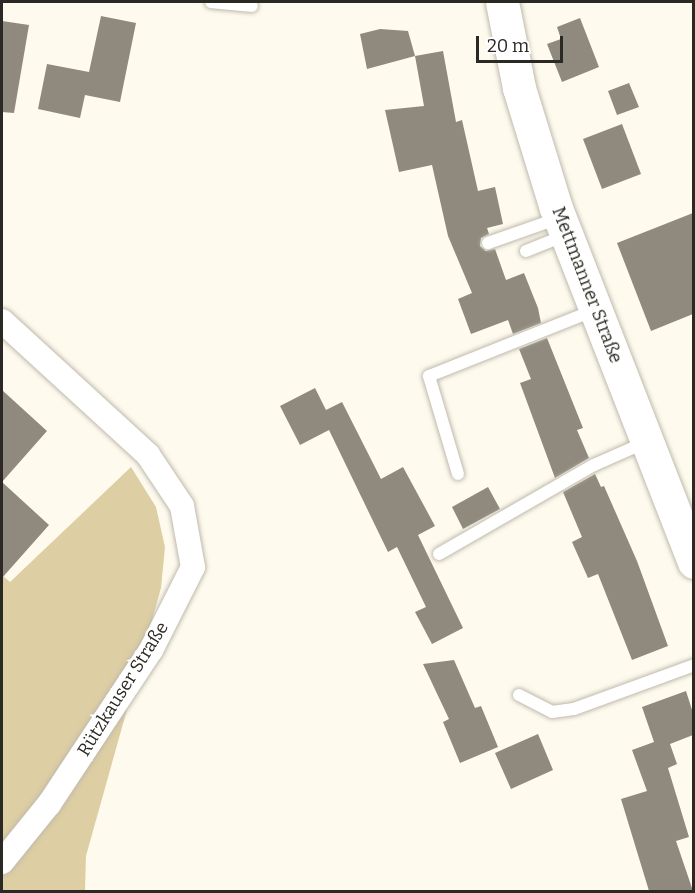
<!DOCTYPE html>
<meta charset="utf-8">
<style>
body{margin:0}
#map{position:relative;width:695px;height:893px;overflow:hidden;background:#fefaee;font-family:Bitter,serif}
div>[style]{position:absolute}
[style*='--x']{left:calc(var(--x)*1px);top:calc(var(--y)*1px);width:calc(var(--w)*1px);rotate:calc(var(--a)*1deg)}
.green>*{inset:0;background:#decea3}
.building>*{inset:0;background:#8f8a7d}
.roads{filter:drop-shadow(0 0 2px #bfbaac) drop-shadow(0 0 2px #bfbaac)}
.lane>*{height:12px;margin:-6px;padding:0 6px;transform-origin:6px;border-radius:6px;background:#fff}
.street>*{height:24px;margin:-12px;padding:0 12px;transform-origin:12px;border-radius:12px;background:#fff}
.secondary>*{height:33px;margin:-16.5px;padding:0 16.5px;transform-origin:16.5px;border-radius:16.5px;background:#fff}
span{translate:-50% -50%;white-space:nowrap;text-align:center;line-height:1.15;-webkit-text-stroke:5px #fff;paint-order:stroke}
.street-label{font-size:18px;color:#2b2923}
.frame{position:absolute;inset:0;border:3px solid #2b2923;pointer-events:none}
.scale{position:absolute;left:476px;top:36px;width:87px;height:27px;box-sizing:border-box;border:3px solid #2b2923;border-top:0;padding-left:8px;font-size:18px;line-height:21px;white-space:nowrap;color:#2b2923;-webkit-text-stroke:4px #fff;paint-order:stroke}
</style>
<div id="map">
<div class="green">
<div style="clip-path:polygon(131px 467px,156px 507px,165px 547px,161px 588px,86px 856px,85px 891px,2px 891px,2px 575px,10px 582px)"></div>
</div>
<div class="building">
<div style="clip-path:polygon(101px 16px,136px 23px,120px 102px,85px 95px,80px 118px,38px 109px,47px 64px,89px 72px)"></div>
<div style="clip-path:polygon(580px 18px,599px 67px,562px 82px,547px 44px,561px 39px,557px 27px)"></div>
<div style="clip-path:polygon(2px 21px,29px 25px,14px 113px,2px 112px)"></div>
<div style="clip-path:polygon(380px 29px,408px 31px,415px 56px,367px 69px,360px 34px)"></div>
<div style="clip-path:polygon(443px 51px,456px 122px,462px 120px,478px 191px,495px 187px,503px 224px,487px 228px,489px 234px,481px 238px,480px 246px,486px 251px,495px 249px,506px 280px,524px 273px,538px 308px,541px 323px,513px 334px,508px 320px,471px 334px,458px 299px,472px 293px,448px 236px,432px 165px,399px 172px,385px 110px,424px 106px,415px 56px)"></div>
<div style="clip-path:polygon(629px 83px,639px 107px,617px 115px,608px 91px)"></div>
<div style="clip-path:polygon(622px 124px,641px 174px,602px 189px,583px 139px)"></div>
<div style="clip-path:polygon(693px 213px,693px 314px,651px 331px,617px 243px)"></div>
<div style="clip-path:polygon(547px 338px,583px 428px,577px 430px,589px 458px,555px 478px,520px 383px,531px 379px,519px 349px)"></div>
<div style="clip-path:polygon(315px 388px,326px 410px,342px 402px,381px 479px,403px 467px,435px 526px,418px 535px,463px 628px,432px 644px,415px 612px,426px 607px,397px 547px,388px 552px,329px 430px,300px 445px,280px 406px)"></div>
<div style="clip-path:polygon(2px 390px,47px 431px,2px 482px,49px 525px,2px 578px)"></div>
<div style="clip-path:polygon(595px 474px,601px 487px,604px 486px,637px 561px,668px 646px,632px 660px,598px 574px,588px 578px,572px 542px,582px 537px,563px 492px)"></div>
<div style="clip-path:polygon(488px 487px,500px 509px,463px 529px,452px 507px)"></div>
<div style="clip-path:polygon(454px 660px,475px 708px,481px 706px,498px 747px,460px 763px,443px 722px,449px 719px,423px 664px)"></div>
<div style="clip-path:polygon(686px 691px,693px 713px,693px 735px,670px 744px,677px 764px,668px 768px,689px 837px,676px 841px,693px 891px,649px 891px,621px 799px,647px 791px,632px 750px,654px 742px,642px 707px)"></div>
<div style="clip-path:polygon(538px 734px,553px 770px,511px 789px,495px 753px)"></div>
</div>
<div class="roads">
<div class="lane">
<div style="--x:211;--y:2;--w:41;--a:5.6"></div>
<div style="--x:488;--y:243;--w:75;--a:-19.4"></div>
<div style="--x:526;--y:251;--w:43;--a:-21.8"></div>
<div style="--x:458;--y:474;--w:102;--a:-106.5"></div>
<div style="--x:429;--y:376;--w:179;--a:-21.7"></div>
<div style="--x:439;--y:554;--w:179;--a:-29.9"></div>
<div style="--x:594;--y:465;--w:57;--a:-23.9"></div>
<div style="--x:519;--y:695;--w:37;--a:27"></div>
<div style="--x:552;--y:712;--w:22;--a:-8"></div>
<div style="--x:574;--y:709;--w:128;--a:-20.1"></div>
</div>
<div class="street">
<div style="--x:2;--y:321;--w:198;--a:42.5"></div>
<div style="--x:148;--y:455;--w:61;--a:56.3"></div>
<div style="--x:182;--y:506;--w:62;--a:79.8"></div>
<div style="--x:193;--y:567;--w:93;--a:116.8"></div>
<div style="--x:151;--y:650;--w:185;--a:123.5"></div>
<div style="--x:49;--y:804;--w:75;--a:129"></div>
</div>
<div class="secondary">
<div style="--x:502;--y:2;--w:88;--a:78.8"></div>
<div style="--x:519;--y:88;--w:126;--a:72.9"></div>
<div style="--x:556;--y:208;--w:380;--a:68.7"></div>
</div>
</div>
<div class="street-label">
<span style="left:587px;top:285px;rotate:69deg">Mettmanner Straße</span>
<span style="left:123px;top:689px;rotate:-58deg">Rützkauser Straße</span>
</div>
<div class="frame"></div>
<div class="scale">20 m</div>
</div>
